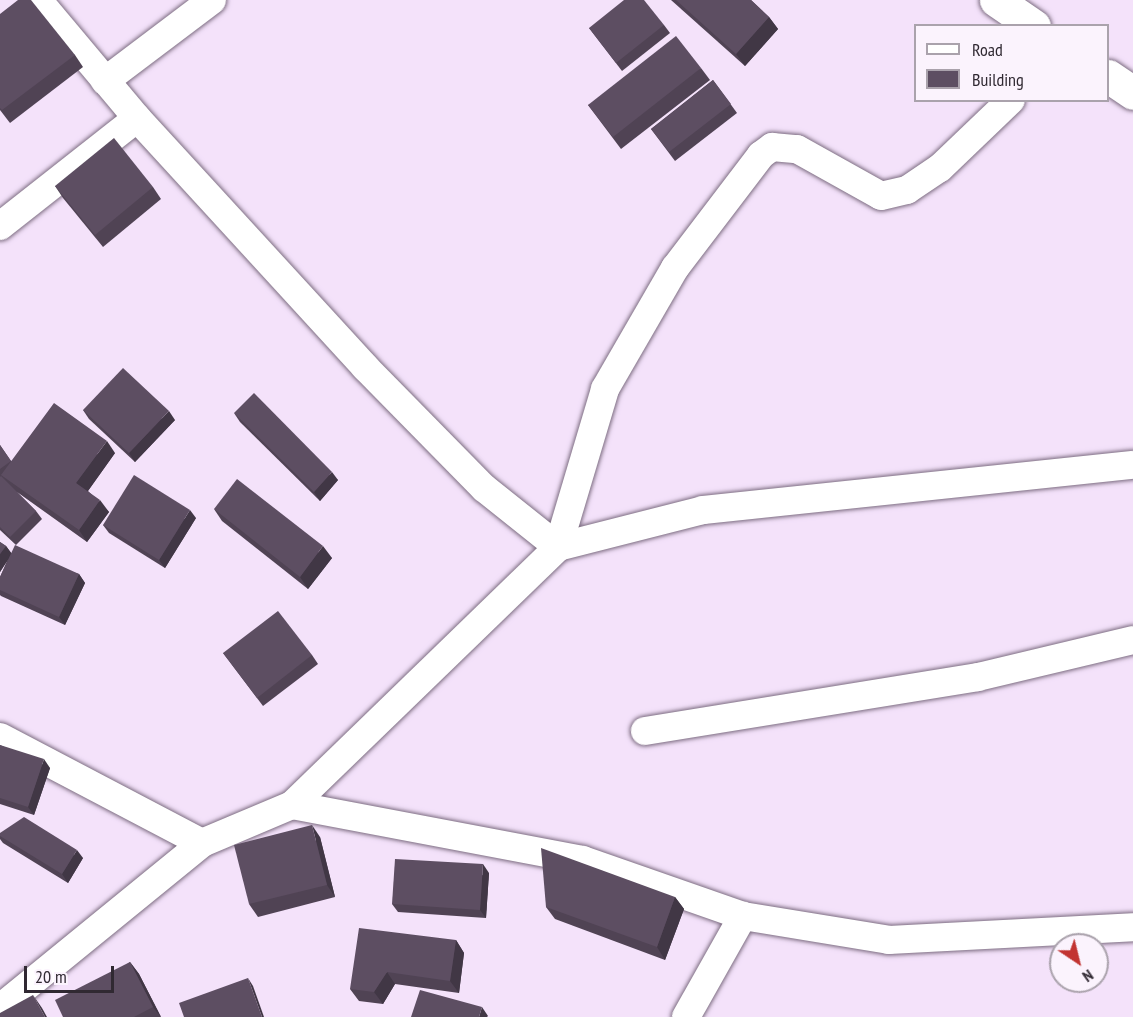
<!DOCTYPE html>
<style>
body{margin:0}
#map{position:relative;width:1133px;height:1017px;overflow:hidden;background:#f4e2fa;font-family:"PT Sans Narrow",sans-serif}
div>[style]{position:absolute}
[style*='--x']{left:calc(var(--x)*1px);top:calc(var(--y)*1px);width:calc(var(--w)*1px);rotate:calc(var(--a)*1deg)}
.roads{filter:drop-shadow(0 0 2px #7d6d82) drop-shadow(0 0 2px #7d6d82)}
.minor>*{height:28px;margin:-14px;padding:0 14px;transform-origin:14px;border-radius:14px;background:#fff}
.secondary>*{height:33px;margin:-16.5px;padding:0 16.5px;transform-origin:16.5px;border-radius:16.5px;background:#fff}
.wall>*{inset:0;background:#504354}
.shaded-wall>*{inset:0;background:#413745}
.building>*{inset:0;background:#5d4e62}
span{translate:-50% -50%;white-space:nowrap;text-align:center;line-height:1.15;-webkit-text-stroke:6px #fbf3fd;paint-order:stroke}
.legend{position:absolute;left:914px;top:24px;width:195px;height:78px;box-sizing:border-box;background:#fbf3fd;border:2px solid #aaa2ac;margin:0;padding:8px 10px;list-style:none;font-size:18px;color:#302932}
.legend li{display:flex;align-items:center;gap:12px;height:30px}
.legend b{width:30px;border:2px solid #aaa2ac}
.north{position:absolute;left:1049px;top:933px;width:60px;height:60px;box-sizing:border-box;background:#fbf3fd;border:2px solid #aaa2ac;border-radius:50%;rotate:145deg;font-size:16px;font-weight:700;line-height:24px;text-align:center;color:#302932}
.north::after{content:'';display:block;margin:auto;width:21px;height:27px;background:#c23432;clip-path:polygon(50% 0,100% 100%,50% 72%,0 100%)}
.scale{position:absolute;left:24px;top:966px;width:90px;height:27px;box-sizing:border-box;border:3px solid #302932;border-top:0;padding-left:8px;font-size:18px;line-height:21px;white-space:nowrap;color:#302932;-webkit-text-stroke:4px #fbf3fd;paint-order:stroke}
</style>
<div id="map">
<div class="roads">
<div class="minor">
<div style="--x:38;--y:0;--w:154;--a:50"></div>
<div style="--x:137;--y:118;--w:338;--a:47.5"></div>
<div style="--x:365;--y:367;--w:170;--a:45.5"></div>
<div style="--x:484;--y:488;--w:95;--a:38.6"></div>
<div style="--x:558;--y:547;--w:150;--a:-14.3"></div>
<div style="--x:703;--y:510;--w:432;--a:-6"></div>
<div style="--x:105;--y:81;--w:134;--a:-37.1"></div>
<div style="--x:0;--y:226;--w:174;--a:-38.2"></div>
<div style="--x:645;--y:731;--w:337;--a:-9.2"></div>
<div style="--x:978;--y:677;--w:159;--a:-13.4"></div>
<div style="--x:0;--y:737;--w:228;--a:27.7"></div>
<div style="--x:292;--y:805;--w:296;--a:10.7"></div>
<div style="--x:583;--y:860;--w:170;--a:19.3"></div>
<div style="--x:743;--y:916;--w:148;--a:9.3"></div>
<div style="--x:889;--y:940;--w:244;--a:-3"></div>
<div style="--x:0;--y:1008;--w:261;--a:-39.2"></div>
<div style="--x:202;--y:843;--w:98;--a:-22.9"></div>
<div style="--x:292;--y:805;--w:371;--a:-44.1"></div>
<div style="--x:558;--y:547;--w:165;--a:-73.4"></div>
<div style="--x:605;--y:389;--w:140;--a:-60"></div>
<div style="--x:675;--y:268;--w:142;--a:-52.7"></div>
<div style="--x:761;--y:155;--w:14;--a:-36"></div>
<div style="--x:772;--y:147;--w:25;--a:5"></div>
<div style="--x:797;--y:149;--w:96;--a:29.2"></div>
<div style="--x:881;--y:196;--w:27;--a:-13"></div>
<div style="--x:907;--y:190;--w:40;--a:-34"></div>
<div style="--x:940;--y:168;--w:98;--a:-43.8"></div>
<div style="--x:686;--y:1017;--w:116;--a:-60.6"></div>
</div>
<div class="secondary">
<div style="--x:996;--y:0;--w:46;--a:34.4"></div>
<div style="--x:1108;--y:76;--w:30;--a:34"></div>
</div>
</div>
<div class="wall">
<div style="clip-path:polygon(671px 0,751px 0,769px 17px,778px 29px,745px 66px)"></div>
<div style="clip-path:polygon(0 14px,75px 55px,83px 67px,10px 123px,0 110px)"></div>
<div style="clip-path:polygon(664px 25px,670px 33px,622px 71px,589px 28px)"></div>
<div style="clip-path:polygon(701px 68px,710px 80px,621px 149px,588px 105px)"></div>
<div style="clip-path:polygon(713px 80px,737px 113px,675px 161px,651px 129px)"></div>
<div style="clip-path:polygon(55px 186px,153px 187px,161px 199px,103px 247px,63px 198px)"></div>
<div style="clip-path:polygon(83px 410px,175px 420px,135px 462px,89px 419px)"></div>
<div style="clip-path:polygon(234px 413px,338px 480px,320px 501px,240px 422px)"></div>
<div style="clip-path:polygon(0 445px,11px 461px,115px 453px,88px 491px,109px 512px,87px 542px,17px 492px,36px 511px,42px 519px,16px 545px,0 530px)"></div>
<div style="clip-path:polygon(214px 509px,332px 558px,308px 589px,222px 521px)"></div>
<div style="clip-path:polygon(196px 518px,165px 568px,109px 533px,103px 525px)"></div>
<div style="clip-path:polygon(0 542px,6px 546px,11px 553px,79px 574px,85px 583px,65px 625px,1px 596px,0 595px,0 577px,8px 559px,0 572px)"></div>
<div style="clip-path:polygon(223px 653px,312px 655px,318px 664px,263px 706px)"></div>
<div style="clip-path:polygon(0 745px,50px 768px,34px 815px,0 804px)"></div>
<div style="clip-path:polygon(0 833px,83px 858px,68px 883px,3px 843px,0 839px)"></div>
<div style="clip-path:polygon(320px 837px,335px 897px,258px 917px,249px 904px)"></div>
<div style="clip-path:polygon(489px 873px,486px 918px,398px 912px,392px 904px)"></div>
<div style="clip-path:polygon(675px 897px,684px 909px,665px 960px,555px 919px,546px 907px)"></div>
<div style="clip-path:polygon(456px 940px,464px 953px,459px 993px,395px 984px,383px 1004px,359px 1001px,350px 989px)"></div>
<div style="clip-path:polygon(130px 962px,139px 974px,161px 1017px,63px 1017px)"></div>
</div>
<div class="shaded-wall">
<div style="clip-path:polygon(769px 17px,778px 29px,745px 66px,736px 54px)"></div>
<div style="clip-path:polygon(169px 411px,175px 420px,135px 462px,129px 453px)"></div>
<div style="clip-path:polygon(107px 441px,115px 453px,85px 495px,76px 483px)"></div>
<div style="clip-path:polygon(332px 472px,338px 480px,320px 501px,314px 492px)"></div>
<div style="clip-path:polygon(100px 500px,109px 512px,87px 542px,79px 530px)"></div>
<div style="clip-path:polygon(190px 510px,196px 518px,165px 568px,159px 560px)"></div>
<div style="clip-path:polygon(6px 546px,12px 554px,0 572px,0 554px)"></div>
<div style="clip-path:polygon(323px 546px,332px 558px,308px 589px,300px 577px)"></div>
<div style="clip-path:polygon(79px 574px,85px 583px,65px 625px,59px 617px)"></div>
<div style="clip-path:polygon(44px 759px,50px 768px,34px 815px,28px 807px)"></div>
<div style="clip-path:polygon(312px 825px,320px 837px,335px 897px,327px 885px)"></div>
<div style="clip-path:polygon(77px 850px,83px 858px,68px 883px,62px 874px)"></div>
<div style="clip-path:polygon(483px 864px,489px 873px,486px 918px,480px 910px)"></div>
<div style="clip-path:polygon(675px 897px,684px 909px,665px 960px,657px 947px)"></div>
<div style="clip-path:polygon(456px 940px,464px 953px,459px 993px,450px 981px)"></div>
<div style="clip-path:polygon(130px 962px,139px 974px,161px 1017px,153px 1007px)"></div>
<div style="clip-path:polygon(387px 972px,395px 984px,383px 1004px,374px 992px)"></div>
<div style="clip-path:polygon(248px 978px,253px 986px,264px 1017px,262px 1017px)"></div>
<div style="clip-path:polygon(33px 995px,42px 1008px,47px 1017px,45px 1017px)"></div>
<div style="clip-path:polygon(482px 1007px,488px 1016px,487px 1017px,479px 1017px)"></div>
</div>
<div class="building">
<div style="clip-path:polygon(18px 0,31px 0,75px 55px,2px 110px,0 108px,0 14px)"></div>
<div style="clip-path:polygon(624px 0,644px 0,664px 25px,616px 63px,589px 28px)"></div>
<div style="clip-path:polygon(676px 0,751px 0,769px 17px,736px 54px)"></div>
<div style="clip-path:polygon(676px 36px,701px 68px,613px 137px,588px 105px)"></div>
<div style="clip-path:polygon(713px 80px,731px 104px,669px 152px,651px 129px)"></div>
<div style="clip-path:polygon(114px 138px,153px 187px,95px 235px,55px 186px)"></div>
<div style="clip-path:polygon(123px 368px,169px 411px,129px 453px,83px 410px)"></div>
<div style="clip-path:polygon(254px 393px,332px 472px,314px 492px,234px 413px)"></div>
<div style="clip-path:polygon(54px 403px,107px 441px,76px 483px,100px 500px,79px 530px,1px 475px)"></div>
<div style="clip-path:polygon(0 445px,11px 461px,0 469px)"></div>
<div style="clip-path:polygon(134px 475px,190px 510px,159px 560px,103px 525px)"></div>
<div style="clip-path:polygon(1px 476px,36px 511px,10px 537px,0 527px,0 477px)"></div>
<div style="clip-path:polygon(237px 479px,323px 546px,300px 577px,214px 509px)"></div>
<div style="clip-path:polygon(0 542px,6px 546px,0 554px)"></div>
<div style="clip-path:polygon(15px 545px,79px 574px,59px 617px,0 590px,0 577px)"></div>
<div style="clip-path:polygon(278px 611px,312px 655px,257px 698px,223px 653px)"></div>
<div style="clip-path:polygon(0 745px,44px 759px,28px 807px,0 798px)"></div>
<div style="clip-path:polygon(24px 817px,77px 850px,62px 874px,0 836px,0 833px)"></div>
<div style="clip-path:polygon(312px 825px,327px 885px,249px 904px,234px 845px)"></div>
<div style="clip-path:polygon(541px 848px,675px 897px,657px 947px,546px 907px)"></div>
<div style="clip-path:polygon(395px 859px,483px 864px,480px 910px,392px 904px)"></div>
<div style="clip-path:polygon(359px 928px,456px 940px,450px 981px,387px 972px,374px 992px,350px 989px)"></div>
<div style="clip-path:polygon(130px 962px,153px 1007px,134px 1017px,63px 1017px,55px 1000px)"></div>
<div style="clip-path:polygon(248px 978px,262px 1017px,184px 1017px,179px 1003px)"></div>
<div style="clip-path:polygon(420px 990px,482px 1007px,479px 1017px,411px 1017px)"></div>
<div style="clip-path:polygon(33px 995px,45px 1017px,0 1017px,0 1013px)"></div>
</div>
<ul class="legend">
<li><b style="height:8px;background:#fff"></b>Road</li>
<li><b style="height:16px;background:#5d4e62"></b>Building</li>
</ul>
<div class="north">N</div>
<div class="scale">20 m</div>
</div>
